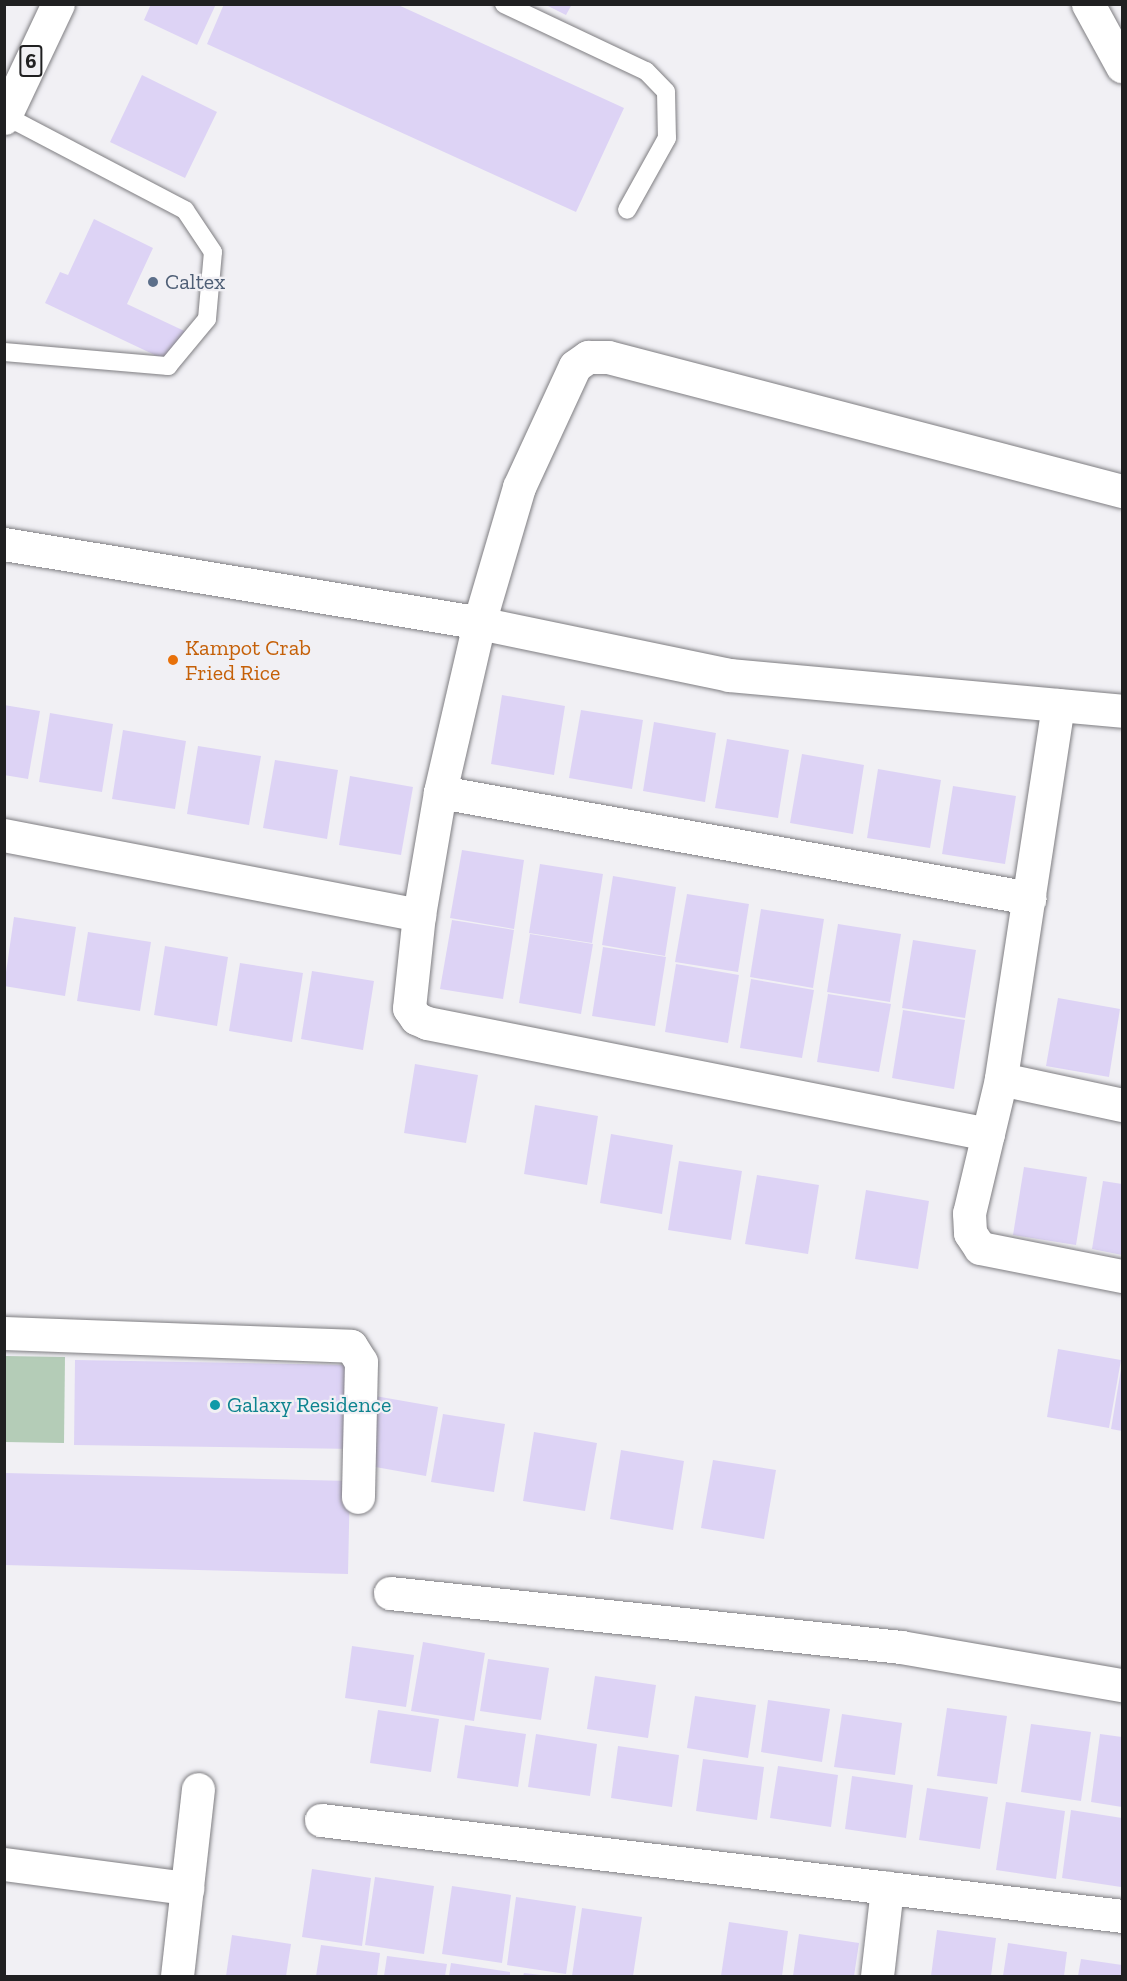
<!DOCTYPE html>
<style>
body{margin:0}
#map{position:relative;width:1127px;height:1981px;overflow:hidden;background:#f1f0f4;font-family:"Zilla Slab",serif}
div>[style]{position:absolute}
[style*='--x']{left:calc(var(--x)*1px);top:calc(var(--y)*1px);width:calc(var(--w)*1px);rotate:calc(var(--a)*1deg)}
.green>*{inset:0;background:#b4ccb7}
.building>*{inset:0;background:#ddd3f5}
.roads{filter:drop-shadow(0 0 2px #7f7e82) drop-shadow(0 0 2px #7f7e82)}
.service>*{height:18px;margin:-9px;padding:0 9px;transform-origin:9px;border-radius:9px;background:#fff}
.minor>*{height:33px;margin:-16.5px;padding:0 16.5px;transform-origin:16.5px;border-radius:16.5px;background:#fff}
.tertiary>*{height:33px;margin:-16.5px;padding:0 16.5px;transform-origin:16.5px;border-radius:16.5px;background:#fff}
.trunk>*{height:33px;margin:-16.5px;padding:0 16.5px;transform-origin:16.5px;border-radius:16.5px;background:#fff}
.dots>*{width:16px;height:16px;translate:-50% -50%;box-sizing:border-box;border:3px solid #f1f0f4;border-radius:50%}
span{translate:-50% -50%;white-space:nowrap;text-align:center;line-height:1.15;-webkit-text-stroke:4.5px #f1f0f4;paint-order:stroke}
.shield-label span{padding:2px 4px;background:#f1f0f4;border:2px solid;border-radius:4px;-webkit-text-stroke-width:0}
.shield-label{font-size:21px;color:#202021;font-weight:700}
.service-label{font-size:22px;color:#4e5e75}
.left{translate:0 -50%;text-align:left}
.food-label{font-size:22px;color:#c56008}
.culture-label{font-size:22px;color:#0d838f}
.frame{position:absolute;inset:0;border:6px solid #202021;pointer-events:none}
</style>
<div id="map">
<div class="green">
<div style="clip-path:polygon(5px 1356px,65px 1357px,64px 1443px,5px 1442px)"></div>
</div>
<div class="building">
<div style="clip-path:polygon(151px 4px,216px 4px,197px 45px,144px 20px)"></div>
<div style="clip-path:polygon(224px 4px,396px 4px,624px 108px,576px 212px,207px 44px)"></div>
<div style="clip-path:polygon(544px 4px,572px 4px,566px 15px)"></div>
<div style="clip-path:polygon(142px 75px,217px 112px,185px 178px,110px 142px)"></div>
<div style="clip-path:polygon(94px 219px,153px 248px,127px 304px,195px 336px,180px 367px,45px 303px,60px 272px,68px 275px)"></div>
<div style="clip-path:polygon(502px 695px,565px 706px,554px 775px,491px 764px)"></div>
<div style="clip-path:polygon(4px 705px,40px 711px,28px 779px,4px 775px)"></div>
<div style="clip-path:polygon(581px 710px,643px 720px,632px 789px,569px 778px)"></div>
<div style="clip-path:polygon(50px 713px,113px 724px,102px 792px,39px 782px)"></div>
<div style="clip-path:polygon(654px 722px,716px 733px,705px 802px,643px 791px)"></div>
<div style="clip-path:polygon(123px 730px,186px 741px,175px 809px,112px 799px)"></div>
<div style="clip-path:polygon(727px 739px,789px 750px,778px 818px,715px 808px)"></div>
<div style="clip-path:polygon(198px 746px,261px 756px,249px 825px,187px 814px)"></div>
<div style="clip-path:polygon(802px 754px,864px 765px,853px 834px,790px 823px)"></div>
<div style="clip-path:polygon(275px 760px,338px 770px,327px 839px,263px 828px)"></div>
<div style="clip-path:polygon(878px 769px,941px 780px,930px 848px,867px 838px)"></div>
<div style="clip-path:polygon(350px 776px,413px 787px,401px 855px,339px 845px)"></div>
<div style="clip-path:polygon(953px 786px,1016px 796px,1005px 864px,942px 854px)"></div>
<div style="clip-path:polygon(462px 850px,524px 860px,514px 929px,450px 918px)"></div>
<div style="clip-path:polygon(540px 864px,603px 874px,592px 943px,529px 933px)"></div>
<div style="clip-path:polygon(613px 876px,676px 887px,665px 956px,602px 945px)"></div>
<div style="clip-path:polygon(687px 894px,749px 904px,738px 972px,675px 962px)"></div>
<div style="clip-path:polygon(761px 909px,824px 919px,813px 988px,750px 977px)"></div>
<div style="clip-path:polygon(14px 917px,76px 927px,65px 996px,4px 986px)"></div>
<div style="clip-path:polygon(452px 920px,514px 930px,503px 999px,440px 989px)"></div>
<div style="clip-path:polygon(838px 924px,901px 934px,890px 1002px,827px 992px)"></div>
<div style="clip-path:polygon(88px 932px,151px 942px,140px 1011px,77px 1001px)"></div>
<div style="clip-path:polygon(530px 934px,593px 944px,581px 1014px,519px 1003px)"></div>
<div style="clip-path:polygon(913px 940px,976px 950px,965px 1018px,902px 1008px)"></div>
<div style="clip-path:polygon(165px 946px,228px 957px,217px 1026px,154px 1015px)"></div>
<div style="clip-path:polygon(603px 947px,666px 957px,655px 1026px,592px 1016px)"></div>
<div style="clip-path:polygon(240px 963px,303px 973px,292px 1042px,229px 1031px)"></div>
<div style="clip-path:polygon(676px 964px,739px 975px,728px 1043px,665px 1032px)"></div>
<div style="clip-path:polygon(312px 971px,374px 981px,363px 1050px,301px 1039px)"></div>
<div style="clip-path:polygon(751px 979px,814px 990px,802px 1058px,740px 1048px)"></div>
<div style="clip-path:polygon(828px 994px,891px 1004px,879px 1072px,817px 1062px)"></div>
<div style="clip-path:polygon(1058px 998px,1120px 1009px,1109px 1077px,1046px 1066px)"></div>
<div style="clip-path:polygon(903px 1010px,965px 1020px,954px 1089px,892px 1078px)"></div>
<div style="clip-path:polygon(415px 1064px,478px 1075px,466px 1143px,404px 1133px)"></div>
<div style="clip-path:polygon(535px 1105px,598px 1116px,587px 1185px,524px 1174px)"></div>
<div style="clip-path:polygon(611px 1134px,673px 1145px,662px 1214px,600px 1203px)"></div>
<div style="clip-path:polygon(679px 1161px,742px 1171px,731px 1240px,668px 1230px)"></div>
<div style="clip-path:polygon(1024px 1167px,1087px 1177px,1076px 1245px,1013px 1235px)"></div>
<div style="clip-path:polygon(757px 1175px,819px 1185px,808px 1254px,745px 1244px)"></div>
<div style="clip-path:polygon(1103px 1181px,1122px 1184px,1122px 1255px,1092px 1249px)"></div>
<div style="clip-path:polygon(866px 1190px,929px 1201px,918px 1269px,855px 1259px)"></div>
<div style="clip-path:polygon(1058px 1349px,1121px 1360px,1109px 1428px,1047px 1417px)"></div>
<div style="clip-path:polygon(75px 1360px,356px 1365px,356px 1449px,74px 1445px)"></div>
<div style="clip-path:polygon(1121px 1369px,1122px 1369px,1122px 1431px,1111px 1429px)"></div>
<div style="clip-path:polygon(375px 1396px,438px 1407px,426px 1476px,364px 1465px)"></div>
<div style="clip-path:polygon(443px 1414px,505px 1424px,494px 1492px,431px 1482px)"></div>
<div style="clip-path:polygon(534px 1432px,597px 1443px,585px 1511px,523px 1501px)"></div>
<div style="clip-path:polygon(621px 1450px,684px 1461px,673px 1530px,610px 1519px)"></div>
<div style="clip-path:polygon(713px 1460px,776px 1470px,764px 1539px,701px 1528px)"></div>
<div style="clip-path:polygon(4px 1473px,350px 1481px,348px 1574px,4px 1565px)"></div>
<div style="clip-path:polygon(423px 1642px,485px 1653px,474px 1721px,411px 1711px)"></div>
<div style="clip-path:polygon(352px 1646px,414px 1655px,406px 1707px,345px 1698px)"></div>
<div style="clip-path:polygon(488px 1659px,549px 1668px,541px 1720px,480px 1711px)"></div>
<div style="clip-path:polygon(595px 1676px,656px 1685px,648px 1738px,587px 1729px)"></div>
<div style="clip-path:polygon(695px 1696px,756px 1705px,748px 1758px,687px 1748px)"></div>
<div style="clip-path:polygon(768px 1700px,830px 1709px,822px 1762px,761px 1752px)"></div>
<div style="clip-path:polygon(947px 1708px,1007px 1716px,997px 1784px,937px 1776px)"></div>
<div style="clip-path:polygon(378px 1710px,439px 1719px,431px 1772px,370px 1763px)"></div>
<div style="clip-path:polygon(842px 1714px,902px 1723px,895px 1775px,834px 1767px)"></div>
<div style="clip-path:polygon(1031px 1724px,1091px 1732px,1081px 1801px,1021px 1792px)"></div>
<div style="clip-path:polygon(465px 1725px,526px 1734px,518px 1787px,457px 1778px)"></div>
<div style="clip-path:polygon(536px 1734px,597px 1744px,590px 1796px,528px 1787px)"></div>
<div style="clip-path:polygon(1100px 1734px,1122px 1737px,1122px 1807px,1091px 1802px)"></div>
<div style="clip-path:polygon(618px 1746px,679px 1755px,672px 1807px,611px 1798px)"></div>
<div style="clip-path:polygon(703px 1759px,764px 1767px,757px 1820px,696px 1811px)"></div>
<div style="clip-path:polygon(778px 1766px,838px 1775px,831px 1827px,770px 1818px)"></div>
<div style="clip-path:polygon(852px 1776px,913px 1785px,906px 1838px,845px 1829px)"></div>
<div style="clip-path:polygon(927px 1788px,988px 1797px,980px 1849px,919px 1840px)"></div>
<div style="clip-path:polygon(1006px 1802px,1065px 1811px,1056px 1879px,996px 1870px)"></div>
<div style="clip-path:polygon(1071px 1810px,1122px 1818px,1121px 1887px,1062px 1878px)"></div>
<div style="clip-path:polygon(312px 1869px,371px 1878px,362px 1946px,302px 1937px)"></div>
<div style="clip-path:polygon(375px 1877px,434px 1886px,424px 1954px,365px 1945px)"></div>
<div style="clip-path:polygon(452px 1886px,511px 1895px,502px 1963px,442px 1954px)"></div>
<div style="clip-path:polygon(516px 1897px,576px 1906px,566px 1974px,507px 1965px)"></div>
<div style="clip-path:polygon(582px 1908px,642px 1917px,633px 1976px,572px 1976px)"></div>
<div style="clip-path:polygon(729px 1922px,788px 1931px,782px 1976px,721px 1976px)"></div>
<div style="clip-path:polygon(937px 1930px,996px 1938px,991px 1976px,931px 1976px)"></div>
<div style="clip-path:polygon(799px 1934px,859px 1943px,854px 1976px,793px 1976px)"></div>
<div style="clip-path:polygon(232px 1935px,291px 1944px,286px 1976px,226px 1976px)"></div>
<div style="clip-path:polygon(1008px 1943px,1067px 1952px,1064px 1976px,1003px 1976px)"></div>
<div style="clip-path:polygon(321px 1945px,380px 1953px,377px 1976px,316px 1976px)"></div>
<div style="clip-path:polygon(387px 1956px,447px 1964px,445px 1976px,384px 1976px)"></div>
<div style="clip-path:polygon(1081px 1959px,1122px 1965px,1122px 1976px,1078px 1976px)"></div>
<div style="clip-path:polygon(451px 1963px,510px 1972px,510px 1976px,449px 1976px)"></div>
<div style="clip-path:polygon(524px 1973px,541px 1975px,541px 1976px,523px 1976px)"></div>
</div>
<div class="roads">
<div class="service">
<div style="--x:504;--y:4;--w:157;--a:25.3"></div>
<div style="--x:646;--y:71;--w:29;--a:46"></div>
<div style="--x:666;--y:92;--w:46;--a:88.8"></div>
<div style="--x:667;--y:138;--w:82;--a:119.1"></div>
<div style="--x:4;--y:352;--w:165;--a:4.9"></div>
<div style="--x:168;--y:366;--w:61;--a:-50.3"></div>
<div style="--x:207;--y:319;--w:67;--a:-84.9"></div>
<div style="--x:213;--y:252;--w:50;--a:-123.7"></div>
<div style="--x:185;--y:210;--w:202;--a:-152.3"></div>
</div>
<div class="minor">
<div style="--x:1088;--y:4;--w:71;--a:61.3"></div>
<div style="--x:1058;--y:705;--w:378;--a:98.7"></div>
<div style="--x:1001;--y:1079;--w:138;--a:103.4"></div>
<div style="--x:969;--y:1213;--w:20;--a:87"></div>
<div style="--x:970;--y:1233;--w:18;--a:56"></div>
<div style="--x:980;--y:1248;--w:145;--a:11.2"></div>
<div style="--x:440;--y:792;--w:599;--a:10.19"></div>
<div style="--x:4;--y:835;--w:423;--a:10.9"></div>
<div style="--x:1001;--y:1079;--w:124;--a:12.1"></div>
<div style="--x:988;--y:1134;--w:572;--a:-168.81"></div>
<div style="--x:427;--y:1023;--w:12;--a:-156"></div>
<div style="--x:416;--y:1018;--w:12;--a:-125"></div>
<div style="--x:409;--y:1008;--w:94;--a:-83.9"></div>
<div style="--x:419;--y:915;--w:125;--a:-80.3"></div>
<div style="--x:440;--y:792;--w:173;--a:-77"></div>
<div style="--x:479;--y:623;--w:142;--a:-73.6"></div>
<div style="--x:519;--y:487;--w:133;--a:-65.2"></div>
<div style="--x:575;--y:366;--w:16;--a:-35"></div>
<div style="--x:588;--y:357;--w:20;--a:0"></div>
<div style="--x:608;--y:357;--w:531;--a:14.61"></div>
<div style="--x:4;--y:1333;--w:347;--a:2.1"></div>
<div style="--x:351;--y:1346;--w:19;--a:58"></div>
<div style="--x:361;--y:1362;--w:135;--a:91.3"></div>
<div style="--x:390;--y:1593;--w:514;--a:6.03"></div>
<div style="--x:901;--y:1647;--w:224;--a:9.8"></div>
<div style="--x:321;--y:1820;--w:807;--a:6.83"></div>
<div style="--x:4;--y:1864;--w:185;--a:7.5"></div>
<div style="--x:177;--y:1976;--w:188;--a:-83.6"></div>
<div style="--x:877;--y:1976;--w:89;--a:-83.5"></div>
</div>
<div class="tertiary">
<div style="--x:4;--y:544;--w:482;--a:9.4"></div>
<div style="--x:479;--y:623;--w:255;--a:11.7"></div>
<div style="--x:729;--y:675;--w:395;--a:5.2"></div>
</div>
<div class="trunk">
<div style="--x:4;--y:118;--w:126;--a:-64.7"></div>
</div>
</div>
<div class="dots">
<div style="left:153px;top:282px;background:#5c6f8a"></div>
<div style="left:173px;top:660px;background:#e8710a"></div>
<div style="left:215px;top:1405px;background:#0f9aa8"></div>
</div>
<div class="shield-label">
<span style="left:31px;top:61px">6</span>
</div>
<div class="service-label">
<span class="left" style="left:165px;top:282px">Caltex</span>
</div>
<div class="food-label">
<span class="left" style="left:185px;top:660px">Kampot Crab<br>Fried Rice</span>
</div>
<div class="culture-label">
<span class="left" style="left:227px;top:1405px">Galaxy Residence</span>
</div>
<div class="frame"></div>
</div>
